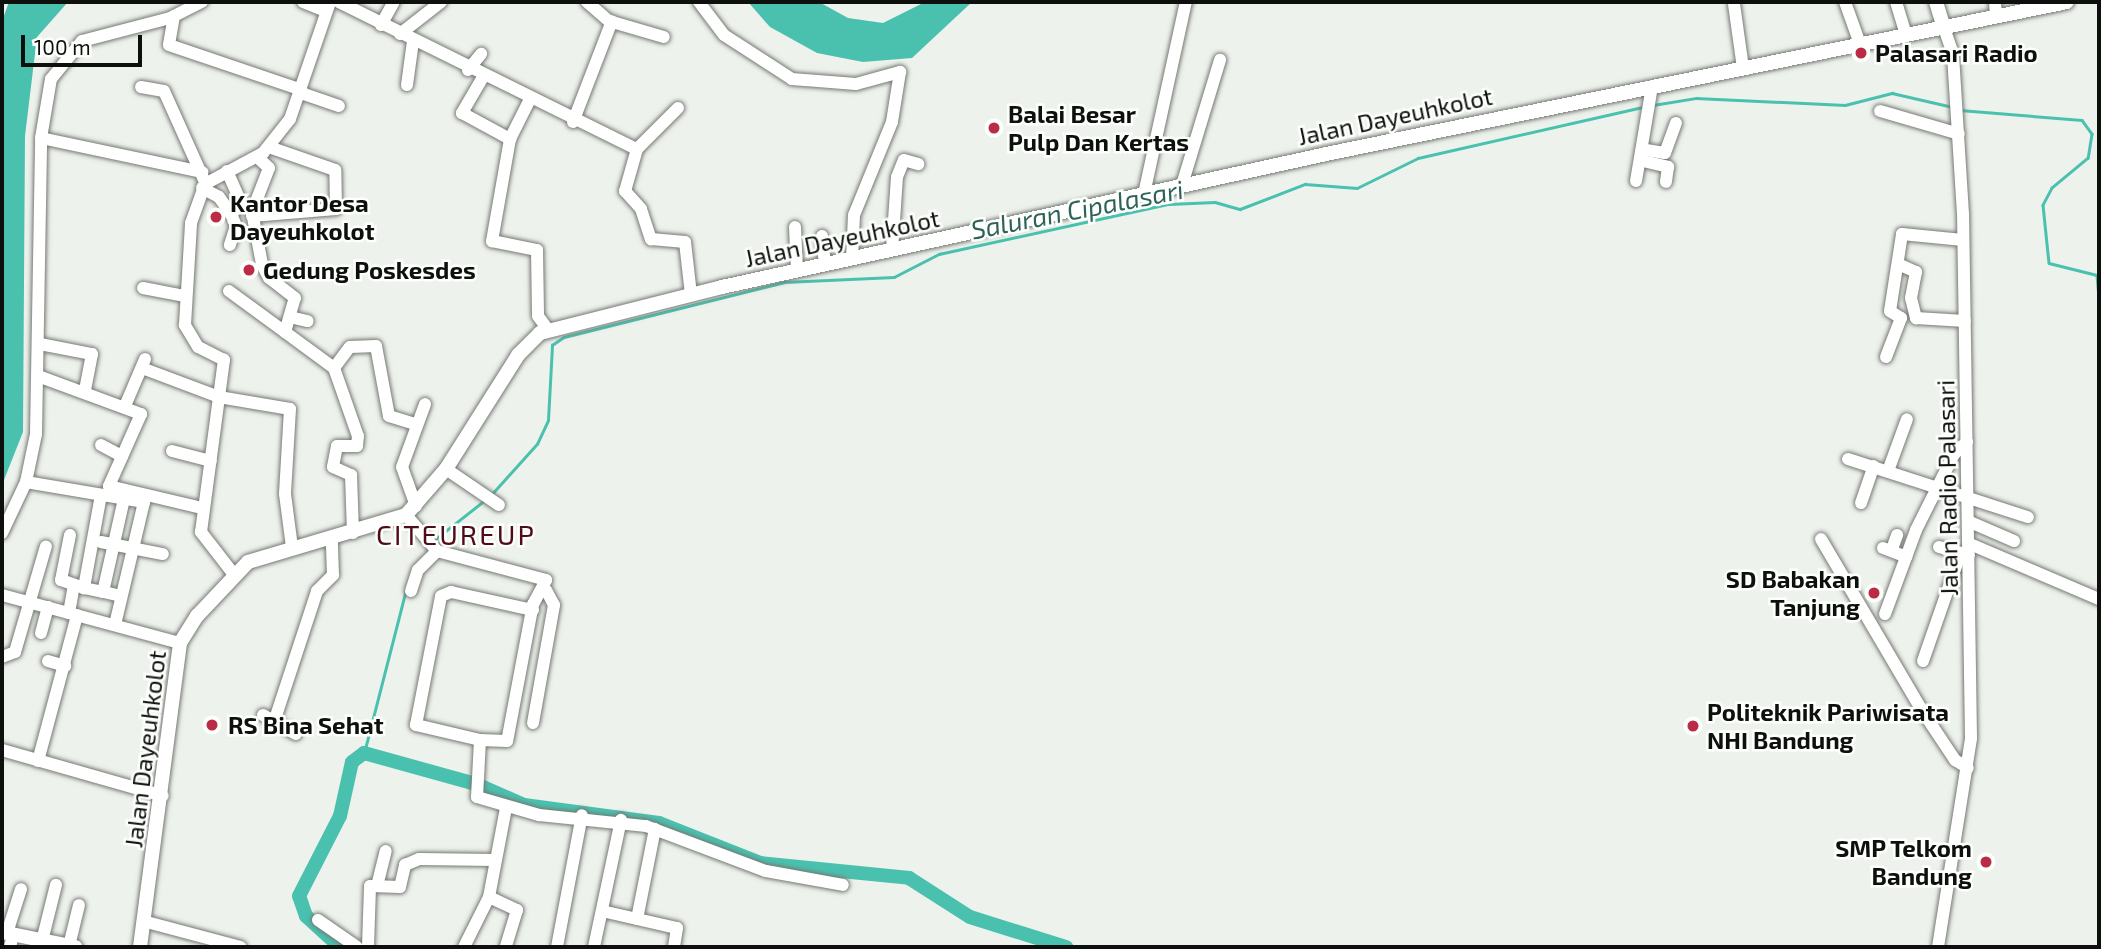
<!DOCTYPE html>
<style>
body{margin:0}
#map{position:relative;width:2101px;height:949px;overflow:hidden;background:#eef2ec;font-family:"Exo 2",sans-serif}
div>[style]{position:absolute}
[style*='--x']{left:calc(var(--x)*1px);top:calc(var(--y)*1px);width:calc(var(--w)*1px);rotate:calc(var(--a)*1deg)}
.water>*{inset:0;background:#4ac1af}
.stream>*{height:2.5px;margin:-1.25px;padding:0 1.25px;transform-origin:1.25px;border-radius:1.25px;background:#4ac1af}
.river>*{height:14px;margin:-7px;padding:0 7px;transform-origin:7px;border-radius:7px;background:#4ac1af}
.roads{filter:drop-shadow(0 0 2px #757973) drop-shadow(0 0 2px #757973)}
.minor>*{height:12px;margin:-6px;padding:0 6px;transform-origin:6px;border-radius:6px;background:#fff}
.major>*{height:14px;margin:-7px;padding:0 7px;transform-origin:7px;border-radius:7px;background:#fff}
.dots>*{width:19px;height:19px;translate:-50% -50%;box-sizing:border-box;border:4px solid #fdfffc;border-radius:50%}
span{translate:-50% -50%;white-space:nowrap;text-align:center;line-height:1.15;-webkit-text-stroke:5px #fdfffc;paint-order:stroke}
.poi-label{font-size:24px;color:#0e100e;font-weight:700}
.left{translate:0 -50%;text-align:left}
.right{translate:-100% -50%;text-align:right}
.street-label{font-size:24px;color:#0e100e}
.water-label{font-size:26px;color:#306159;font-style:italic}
.quarter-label{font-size:28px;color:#500b19;letter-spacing:2px}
.frame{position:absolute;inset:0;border:4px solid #0e100e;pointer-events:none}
.scale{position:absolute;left:21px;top:35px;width:121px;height:32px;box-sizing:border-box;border:4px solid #0e100e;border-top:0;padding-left:9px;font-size:21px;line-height:24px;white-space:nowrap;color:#0e100e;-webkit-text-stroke:5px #fdfffc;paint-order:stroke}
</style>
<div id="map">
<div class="water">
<div style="clip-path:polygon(9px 2px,68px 2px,37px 37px,25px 136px,23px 432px,2px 485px,2px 21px)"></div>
<div style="clip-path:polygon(748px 2px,819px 2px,848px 18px,883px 23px,925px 2px,972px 2px,912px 58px,863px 62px,817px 53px,770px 27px)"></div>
</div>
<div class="stream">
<div style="--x:1653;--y:105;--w:44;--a:-9.2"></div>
<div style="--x:1696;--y:98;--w:149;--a:2.7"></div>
<div style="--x:1845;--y:105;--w:49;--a:-14.3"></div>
<div style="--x:1892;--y:93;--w:63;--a:12.9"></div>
<div style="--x:1960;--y:110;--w:122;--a:4.7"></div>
<div style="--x:2082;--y:120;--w:17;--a:54"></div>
<div style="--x:2092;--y:134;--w:24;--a:99"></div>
<div style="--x:2088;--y:158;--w:47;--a:140.2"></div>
<div style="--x:2052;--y:188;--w:19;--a:118"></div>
<div style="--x:2043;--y:205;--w:58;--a:84.1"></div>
<div style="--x:2049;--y:263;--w:49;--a:14"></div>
<div style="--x:2097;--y:275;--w:21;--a:85"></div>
<div style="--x:490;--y:496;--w:70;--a:-47.9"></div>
<div style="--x:537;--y:444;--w:26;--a:-65"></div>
<div style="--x:548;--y:420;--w:75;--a:-86.9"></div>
<div style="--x:552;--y:345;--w:14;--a:-34"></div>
<div style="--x:564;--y:337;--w:227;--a:-14"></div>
<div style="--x:784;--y:282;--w:110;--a:-2.6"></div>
<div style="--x:894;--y:277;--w:51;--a:-27.1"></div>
<div style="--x:939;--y:254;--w:235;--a:-12.3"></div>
<div style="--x:1169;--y:204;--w:46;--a:-2.5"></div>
<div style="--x:1215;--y:202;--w:26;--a:16"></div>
<div style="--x:1240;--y:209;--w:70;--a:-21"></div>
<div style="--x:1305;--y:184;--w:52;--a:4.4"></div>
<div style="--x:1357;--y:188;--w:68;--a:-26.2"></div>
<div style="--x:1418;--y:158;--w:231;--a:-12.8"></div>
<div style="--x:433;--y:541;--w:66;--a:-38.3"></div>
<div style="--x:364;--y:753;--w:168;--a:-75.6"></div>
</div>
<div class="river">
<div style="--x:340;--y:947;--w:46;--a:-137.6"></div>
<div style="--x:306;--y:916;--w:21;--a:-109"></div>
<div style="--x:299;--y:896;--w:90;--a:-62.9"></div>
<div style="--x:340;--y:816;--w:55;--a:-77.5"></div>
<div style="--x:352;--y:762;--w:15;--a:-37"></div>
<div style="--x:364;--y:753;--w:116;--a:15.5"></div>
<div style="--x:476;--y:784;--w:52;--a:23.6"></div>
<div style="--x:524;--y:805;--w:136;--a:7.6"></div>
<div style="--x:659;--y:823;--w:109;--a:21.6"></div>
<div style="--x:760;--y:863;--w:150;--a:5.7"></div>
<div style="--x:909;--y:878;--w:72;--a:32.6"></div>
<div style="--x:970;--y:917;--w:101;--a:17.4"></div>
</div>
<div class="roads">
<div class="minor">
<div style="--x:303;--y:2;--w:24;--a:22"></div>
<div style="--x:339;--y:2;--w:332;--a:26.3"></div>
<div style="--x:587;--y:2;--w:29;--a:41"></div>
<div style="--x:609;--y:21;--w:57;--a:16.2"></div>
<div style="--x:699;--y:2;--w:41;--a:52.9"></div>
<div style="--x:724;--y:35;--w:81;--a:32.9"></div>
<div style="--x:792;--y:79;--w:64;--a:4.5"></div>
<div style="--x:856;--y:84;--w:46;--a:-15.3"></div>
<div style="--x:900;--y:72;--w:51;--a:99.1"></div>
<div style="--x:892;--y:122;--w:100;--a:112.2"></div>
<div style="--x:854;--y:215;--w:44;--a:92.6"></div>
<div style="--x:1845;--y:2;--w:45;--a:70.3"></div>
<div style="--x:1896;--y:2;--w:34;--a:73"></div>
<div style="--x:1995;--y:2;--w:15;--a:86"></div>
<div style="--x:1734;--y:4;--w:65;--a:82"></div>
<div style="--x:174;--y:16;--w:29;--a:100"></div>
<div style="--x:169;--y:45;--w:140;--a:18.7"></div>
<div style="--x:381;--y:25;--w:26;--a:-61"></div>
<div style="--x:400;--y:34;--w:52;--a:-38"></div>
<div style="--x:468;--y:70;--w:21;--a:-51"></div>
<div style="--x:483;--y:77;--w:42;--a:120.3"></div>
<div style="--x:462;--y:113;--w:55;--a:28.4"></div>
<div style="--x:510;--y:139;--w:104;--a:100"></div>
<div style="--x:492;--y:241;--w:46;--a:11.3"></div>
<div style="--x:537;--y:250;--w:66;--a:89.1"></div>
<div style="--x:538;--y:316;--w:17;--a:54"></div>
<div style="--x:407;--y:85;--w:44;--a:-82.2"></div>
<div style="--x:141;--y:87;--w:23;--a:10"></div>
<div style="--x:164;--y:91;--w:98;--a:65.8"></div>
<div style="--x:301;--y:93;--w:40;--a:18.9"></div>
<div style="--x:678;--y:108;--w:58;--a:135"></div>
<div style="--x:637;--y:149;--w:44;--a:105.9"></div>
<div style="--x:625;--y:191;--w:24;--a:48"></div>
<div style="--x:641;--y:209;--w:32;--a:72"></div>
<div style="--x:651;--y:239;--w:34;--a:5"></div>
<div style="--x:685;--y:242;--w:53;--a:83.5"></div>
<div style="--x:1880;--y:111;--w:82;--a:16.2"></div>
<div style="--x:573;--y:122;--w:108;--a:-68.9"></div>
<div style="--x:41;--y:138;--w:165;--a:11.9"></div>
<div style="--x:510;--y:139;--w:42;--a:-63.4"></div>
<div style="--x:1646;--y:150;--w:19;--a:9"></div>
<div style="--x:1665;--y:153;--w:32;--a:-70"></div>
<div style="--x:1643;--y:161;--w:26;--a:13"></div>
<div style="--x:1668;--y:167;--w:15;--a:98"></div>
<div style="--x:227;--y:171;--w:36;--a:66"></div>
<div style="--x:242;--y:204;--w:15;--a:138"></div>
<div style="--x:1636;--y:181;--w:96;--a:-80.4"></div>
<div style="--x:1182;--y:185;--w:131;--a:-73.1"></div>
<div style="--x:202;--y:188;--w:19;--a:28"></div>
<div style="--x:219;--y:197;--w:21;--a:55"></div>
<div style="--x:231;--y:214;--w:13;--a:67"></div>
<div style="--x:236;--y:226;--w:20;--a:108"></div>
<div style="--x:1144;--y:194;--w:197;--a:-77.7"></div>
<div style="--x:252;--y:216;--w:84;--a:-4.8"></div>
<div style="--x:336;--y:209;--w:39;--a:-91"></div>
<div style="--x:335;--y:170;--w:70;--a:-160.8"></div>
<div style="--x:795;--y:227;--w:44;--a:87.4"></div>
<div style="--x:822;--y:236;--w:29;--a:84"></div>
<div style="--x:892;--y:250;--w:73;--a:-86.1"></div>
<div style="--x:897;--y:177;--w:18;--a:-68"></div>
<div style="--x:904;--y:160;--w:15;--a:16"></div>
<div style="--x:1898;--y:264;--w:20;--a:24"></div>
<div style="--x:1916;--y:272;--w:26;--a:101"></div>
<div style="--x:1911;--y:298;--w:21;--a:76"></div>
<div style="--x:1916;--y:318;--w:49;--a:3.5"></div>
<div style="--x:143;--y:288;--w:43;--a:10.8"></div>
<div style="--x:229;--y:291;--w:69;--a:36.2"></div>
<div style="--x:285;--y:332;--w:35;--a:-74"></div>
<div style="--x:295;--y:298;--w:33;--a:-142"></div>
<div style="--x:269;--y:278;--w:16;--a:-117"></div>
<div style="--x:262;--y:264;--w:53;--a:-100.9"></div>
<div style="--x:252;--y:212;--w:47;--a:-68.9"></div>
<div style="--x:269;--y:168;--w:16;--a:-137"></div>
<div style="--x:290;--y:317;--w:18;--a:13"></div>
<div style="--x:285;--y:332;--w:61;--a:36.3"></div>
<div style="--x:334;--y:368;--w:26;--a:-53"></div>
<div style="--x:350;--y:347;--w:26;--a:-2"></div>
<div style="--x:376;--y:346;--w:71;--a:79.5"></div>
<div style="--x:389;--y:416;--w:28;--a:17"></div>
<div style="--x:40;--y:344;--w:53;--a:10.9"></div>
<div style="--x:92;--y:354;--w:37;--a:101"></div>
<div style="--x:1886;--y:357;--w:42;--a:-69"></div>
<div style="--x:1901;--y:318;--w:13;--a:-148"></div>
<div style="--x:1890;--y:311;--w:78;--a:-81.1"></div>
<div style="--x:1902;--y:234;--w:61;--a:5.6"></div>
<div style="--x:142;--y:368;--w:82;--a:20.6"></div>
<div style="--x:219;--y:397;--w:72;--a:9.6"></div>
<div style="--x:290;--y:409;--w:85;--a:93.4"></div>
<div style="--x:285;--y:494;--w:53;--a:82.5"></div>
<div style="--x:334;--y:368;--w:72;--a:70.6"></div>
<div style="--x:358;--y:436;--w:10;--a:96"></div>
<div style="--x:357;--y:446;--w:20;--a:180"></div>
<div style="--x:337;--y:446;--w:21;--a:101"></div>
<div style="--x:333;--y:467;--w:20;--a:24"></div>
<div style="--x:351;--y:475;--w:58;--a:88"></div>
<div style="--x:38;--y:376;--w:110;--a:20.3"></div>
<div style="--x:141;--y:414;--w:79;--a:114"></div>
<div style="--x:109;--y:486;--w:96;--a:13.3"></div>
<div style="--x:125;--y:406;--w:51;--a:-66.9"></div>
<div style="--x:101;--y:445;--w:24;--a:28"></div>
<div style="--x:172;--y:451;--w:40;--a:14.4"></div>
<div style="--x:1848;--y:459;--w:189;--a:17.9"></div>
<div style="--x:446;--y:469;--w:64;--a:34.2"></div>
<div style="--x:1888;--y:471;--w:55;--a:-69.9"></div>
<div style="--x:26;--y:482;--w:120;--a:9.6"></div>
<div style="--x:144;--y:502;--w:126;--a:103.3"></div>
<div style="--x:101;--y:495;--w:95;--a:100.4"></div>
<div style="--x:84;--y:588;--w:19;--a:12"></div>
<div style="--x:1861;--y:503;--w:39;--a:-71"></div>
<div style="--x:416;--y:506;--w:41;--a:-109.7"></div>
<div style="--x:402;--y:467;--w:67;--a:-69.9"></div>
<div style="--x:406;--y:515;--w:48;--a:49.3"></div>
<div style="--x:437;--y:551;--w:113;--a:14.9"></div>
<div style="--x:546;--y:580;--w:27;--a:118"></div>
<div style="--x:533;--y:604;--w:139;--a:100.7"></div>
<div style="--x:507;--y:741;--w:27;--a:-178"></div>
<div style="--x:480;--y:740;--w:57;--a:93"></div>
<div style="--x:477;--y:797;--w:65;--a:16.2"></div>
<div style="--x:539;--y:815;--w:108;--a:5.9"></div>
<div style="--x:646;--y:826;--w:128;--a:20.6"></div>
<div style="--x:766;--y:871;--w:78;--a:10.3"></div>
<div style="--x:1970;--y:522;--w:48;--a:23.4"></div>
<div style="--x:2;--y:533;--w:56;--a:-64.8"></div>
<div style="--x:26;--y:482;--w:49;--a:-78.2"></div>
<div style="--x:36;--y:434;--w:296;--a:-89"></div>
<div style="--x:41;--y:138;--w:60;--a:-80.4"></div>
<div style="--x:51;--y:79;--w:49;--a:-50.8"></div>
<div style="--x:82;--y:41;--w:91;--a:-14.6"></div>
<div style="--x:170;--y:18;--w:36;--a:-27"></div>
<div style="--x:70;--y:535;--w:46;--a:101.3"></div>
<div style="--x:61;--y:580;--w:24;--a:19"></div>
<div style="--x:1821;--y:539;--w:201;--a:59.5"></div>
<div style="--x:1923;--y:712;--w:58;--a:56.3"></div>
<div style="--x:1955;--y:760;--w:15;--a:32"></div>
<div style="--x:101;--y:542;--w:63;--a:11"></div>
<div style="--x:1970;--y:544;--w:140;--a:23.1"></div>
<div style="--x:1939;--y:547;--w:31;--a:15"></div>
<div style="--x:1883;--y:548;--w:25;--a:21"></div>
<div style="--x:1892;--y:549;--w:15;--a:-70"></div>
<div style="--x:232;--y:572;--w:51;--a:-127.8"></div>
<div style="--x:201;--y:532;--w:174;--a:-82.4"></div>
<div style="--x:224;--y:360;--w:29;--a:-153"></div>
<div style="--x:198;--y:347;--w:26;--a:-121"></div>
<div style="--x:185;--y:325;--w:102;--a:-86.6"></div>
<div style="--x:191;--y:223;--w:41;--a:-70.3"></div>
<div style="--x:205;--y:184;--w:66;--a:-28.1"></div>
<div style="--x:263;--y:153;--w:43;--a:-51.5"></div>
<div style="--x:290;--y:119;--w:124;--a:-71.1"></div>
<div style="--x:411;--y:591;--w:22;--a:-72"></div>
<div style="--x:418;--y:570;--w:27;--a:-45"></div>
<div style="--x:2;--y:595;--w:184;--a:15.1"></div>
<div style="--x:121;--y:596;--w:18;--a:-167"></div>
<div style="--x:103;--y:592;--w:95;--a:-77.3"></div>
<div style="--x:69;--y:613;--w:27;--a:-80"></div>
<div style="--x:1885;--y:614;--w:90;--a:-69.7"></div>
<div style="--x:1916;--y:530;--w:85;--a:-63.4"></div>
<div style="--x:1954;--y:454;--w:18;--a:-43"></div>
<div style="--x:41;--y:633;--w:27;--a:-75"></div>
<div style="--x:2;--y:657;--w:14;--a:-21"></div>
<div style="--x:15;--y:652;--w:110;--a:-73.7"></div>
<div style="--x:48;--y:661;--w:18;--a:16"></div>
<div style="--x:1923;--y:661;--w:112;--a:-70.8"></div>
<div style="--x:263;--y:715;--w:38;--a:30"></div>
<div style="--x:274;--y:722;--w:138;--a:-71.8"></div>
<div style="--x:317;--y:591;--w:23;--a:-45"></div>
<div style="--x:333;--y:575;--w:37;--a:-92"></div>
<div style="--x:533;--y:723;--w:120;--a:-79.9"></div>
<div style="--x:554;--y:605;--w:17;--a:-118"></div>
<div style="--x:480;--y:740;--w:66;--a:-166.8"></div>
<div style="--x:416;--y:725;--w:131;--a:-79"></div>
<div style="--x:441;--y:596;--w:11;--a:-22"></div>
<div style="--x:451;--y:592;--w:84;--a:12.4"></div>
<div style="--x:2;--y:750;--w:167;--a:15.9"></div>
<div style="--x:38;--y:761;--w:151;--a:-75"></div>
<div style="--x:377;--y:886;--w:36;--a:-76"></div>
<div style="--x:489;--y:897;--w:31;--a:25"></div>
<div style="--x:517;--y:910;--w:39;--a:107"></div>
<div style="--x:602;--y:911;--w:77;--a:12.8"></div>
<div style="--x:677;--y:928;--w:19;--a:99"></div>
<div style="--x:637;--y:919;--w:92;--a:-78.7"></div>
<div style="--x:318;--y:920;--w:47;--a:34.7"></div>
<div style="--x:143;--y:921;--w:101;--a:14.9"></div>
<div style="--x:7;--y:933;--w:46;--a:-72.3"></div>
<div style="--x:42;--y:941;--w:58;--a:-76"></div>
<div style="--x:69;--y:946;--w:42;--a:-76.3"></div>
<div style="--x:10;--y:947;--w:12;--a:-76"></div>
<div style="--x:368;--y:947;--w:61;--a:-88.1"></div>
<div style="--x:370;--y:886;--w:30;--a:2"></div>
<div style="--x:400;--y:887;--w:23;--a:-77"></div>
<div style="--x:405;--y:865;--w:15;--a:-23"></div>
<div style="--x:419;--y:859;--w:76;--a:0.8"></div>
<div style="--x:464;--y:947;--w:56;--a:-63.4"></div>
<div style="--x:489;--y:897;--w:91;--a:-79.2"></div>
<div style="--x:557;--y:947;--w:134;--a:-79.3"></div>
<div style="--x:594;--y:947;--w:130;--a:-78"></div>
<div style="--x:1938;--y:947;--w:212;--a:-81"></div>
<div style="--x:1971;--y:738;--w:524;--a:-90.87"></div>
<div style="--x:1963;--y:214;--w:160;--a:-93.6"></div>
<div style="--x:1953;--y:54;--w:28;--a:-109"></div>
</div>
<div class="major">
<div style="--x:1936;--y:2;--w:27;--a:73"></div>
<div style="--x:2;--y:932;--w:75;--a:11.6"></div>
<div style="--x:140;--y:947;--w:307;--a:-82.5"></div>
<div style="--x:180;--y:643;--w:32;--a:-58"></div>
<div style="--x:197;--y:616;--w:74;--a:-46.6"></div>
<div style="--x:248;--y:562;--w:165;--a:-16.6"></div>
<div style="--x:406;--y:515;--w:61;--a:-49"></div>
<div style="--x:446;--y:469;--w:135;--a:-57.7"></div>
<div style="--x:518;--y:355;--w:31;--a:-45"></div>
<div style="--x:540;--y:333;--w:188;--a:-14.2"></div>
<div style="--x:722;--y:287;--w:624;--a:-12.41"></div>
<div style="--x:1331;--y:153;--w:751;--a:-11.59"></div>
</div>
</div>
<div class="dots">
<div style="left:1861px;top:53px;background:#bc2b46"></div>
<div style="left:994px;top:128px;background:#bc2b46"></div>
<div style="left:216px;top:217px;background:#bc2b46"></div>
<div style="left:249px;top:270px;background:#bc2b46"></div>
<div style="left:1874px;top:593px;background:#bc2b46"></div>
<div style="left:212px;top:725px;background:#bc2b46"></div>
<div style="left:1693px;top:726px;background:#bc2b46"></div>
<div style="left:1986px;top:862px;background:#bc2b46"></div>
</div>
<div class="poi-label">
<span class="left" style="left:1875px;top:53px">Palasari Radio</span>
<span class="left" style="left:1008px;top:128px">Balai Besar<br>Pulp Dan Kertas</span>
<span class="left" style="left:230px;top:217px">Kantor Desa<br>Dayeuhkolot</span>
<span class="left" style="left:263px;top:270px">Gedung Poskesdes</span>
<span class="right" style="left:1860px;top:593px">SD Babakan<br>Tanjung</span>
<span class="left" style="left:1707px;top:726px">Politeknik Pariwisata<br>NHI Bandung</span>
<span class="left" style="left:228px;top:725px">RS Bina Sehat</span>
<span class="right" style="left:1972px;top:862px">SMP Telkom<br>Bandung</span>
</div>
<div class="street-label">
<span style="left:1395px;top:116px;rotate:-12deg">Jalan Dayeuhkolot</span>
<span style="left:842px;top:238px;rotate:-12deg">Jalan Dayeuhkolot</span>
<span style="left:1947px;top:488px;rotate:-91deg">Jalan Radio Palasari</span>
<span style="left:145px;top:749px;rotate:-83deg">Jalan Dayeuhkolot</span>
</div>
<div class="water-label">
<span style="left:1077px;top:209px;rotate:-11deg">Saluran Cipalasari</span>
</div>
<div class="quarter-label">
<span style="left:456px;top:534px">CITEUREUP</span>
</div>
<div class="frame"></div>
<div class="scale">100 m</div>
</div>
